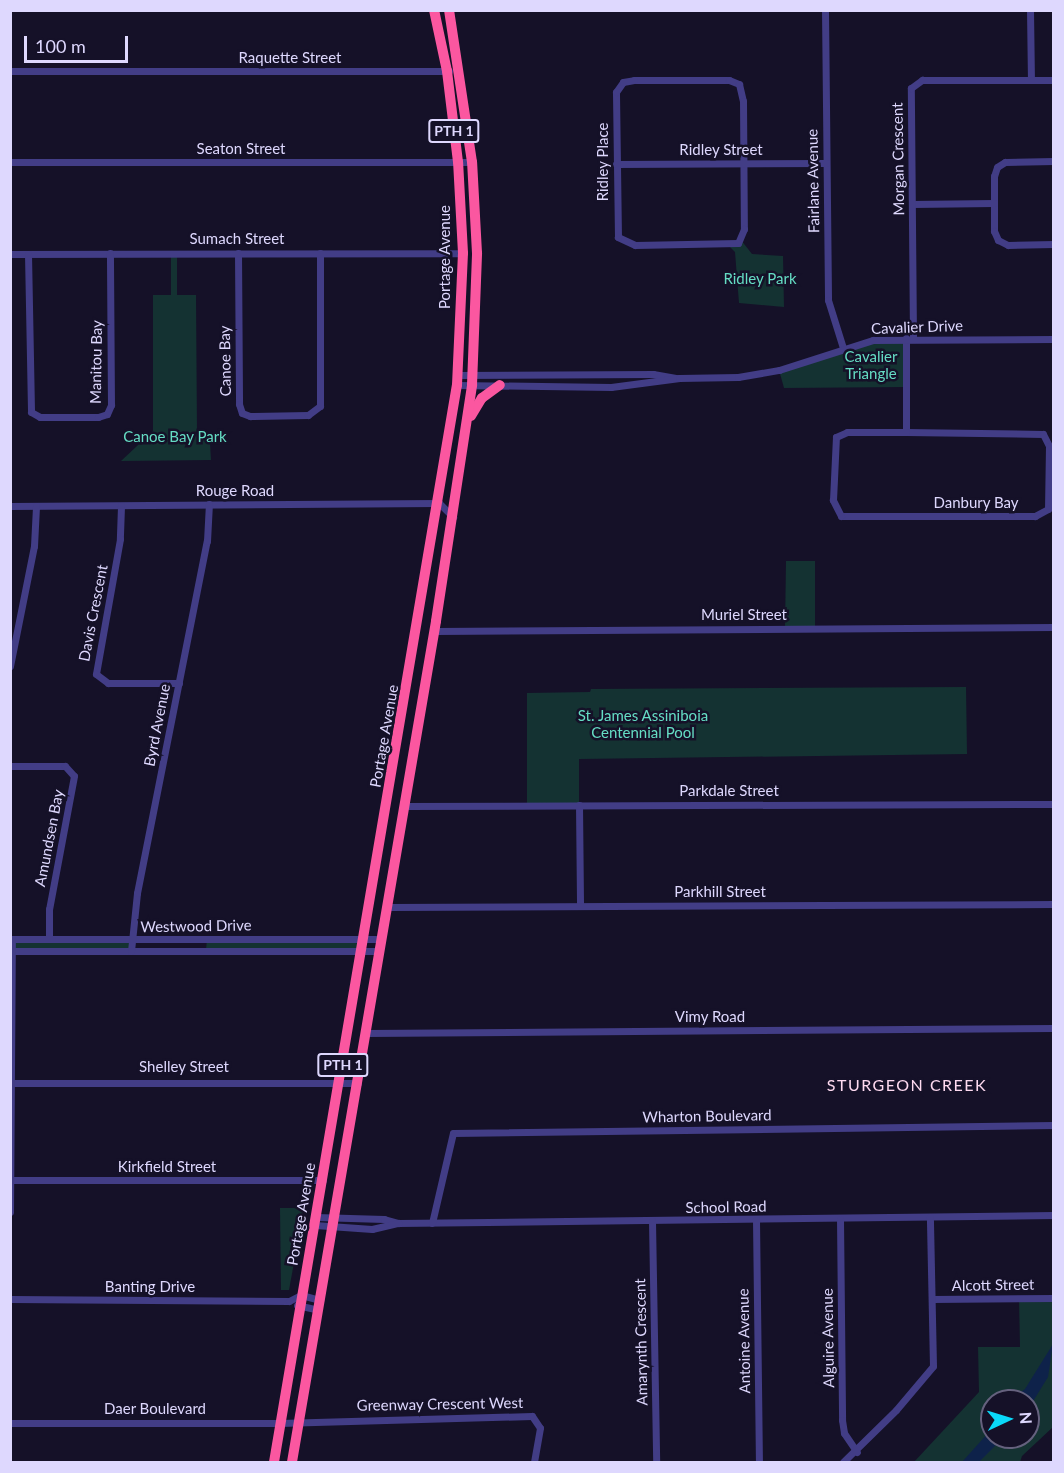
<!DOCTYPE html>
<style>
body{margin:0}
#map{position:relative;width:1064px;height:1473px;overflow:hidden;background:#151128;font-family:Lato,sans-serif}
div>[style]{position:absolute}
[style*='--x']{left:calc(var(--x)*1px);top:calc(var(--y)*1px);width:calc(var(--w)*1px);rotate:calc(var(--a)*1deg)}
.green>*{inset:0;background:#143232}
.water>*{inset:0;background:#0e224a}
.minor>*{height:7px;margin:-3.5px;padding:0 3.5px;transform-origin:3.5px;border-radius:3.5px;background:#423d86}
.highway>*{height:10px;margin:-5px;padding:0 5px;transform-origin:5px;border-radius:5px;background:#fb57a0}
span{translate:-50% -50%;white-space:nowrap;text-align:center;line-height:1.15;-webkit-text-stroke:5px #151128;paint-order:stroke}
.shield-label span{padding:2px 4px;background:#151128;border:2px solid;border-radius:4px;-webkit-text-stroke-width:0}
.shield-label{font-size:14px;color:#ded8fe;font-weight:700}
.street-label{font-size:15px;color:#ded8fe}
.park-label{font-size:15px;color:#65ddc4}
.neighbourhood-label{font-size:16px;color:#fedaf0;letter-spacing:1.5px}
.frame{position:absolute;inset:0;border:12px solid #ded8fe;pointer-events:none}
.north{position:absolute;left:980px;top:1389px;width:60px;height:60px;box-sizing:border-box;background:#151128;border:2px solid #65617e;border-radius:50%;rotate:86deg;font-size:16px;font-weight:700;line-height:24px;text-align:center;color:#ded8fe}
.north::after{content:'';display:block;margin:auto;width:21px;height:27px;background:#0ad9f9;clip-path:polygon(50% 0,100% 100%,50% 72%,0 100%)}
.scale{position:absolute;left:24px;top:36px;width:104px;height:27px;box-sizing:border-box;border:3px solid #ded8fe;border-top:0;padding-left:8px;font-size:18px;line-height:21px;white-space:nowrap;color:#ded8fe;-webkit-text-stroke:4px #151128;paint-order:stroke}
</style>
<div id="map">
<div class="green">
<div style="clip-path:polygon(741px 240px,752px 254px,783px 256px,784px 307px,739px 303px,735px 252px,728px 245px)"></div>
<div style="clip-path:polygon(171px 252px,177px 252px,177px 295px,196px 295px,197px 431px,210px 443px,211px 460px,121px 461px,153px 431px,153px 295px,171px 295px)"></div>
<div style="clip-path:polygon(905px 338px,906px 387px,784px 388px,779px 370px,859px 343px)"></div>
<div style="clip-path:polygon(786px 561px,815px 561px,815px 629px,785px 629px)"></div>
<div style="clip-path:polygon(966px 687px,967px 754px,579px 759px,579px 805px,527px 805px,527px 693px,590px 692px,591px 689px)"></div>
<div style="clip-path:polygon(365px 938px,363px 950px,206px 950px,207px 939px)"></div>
<div style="clip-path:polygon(10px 939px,133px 940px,131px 951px,11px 951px)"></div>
<div style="clip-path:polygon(280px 1208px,304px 1208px,289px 1290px,281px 1290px)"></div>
<div style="clip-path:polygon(evenodd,1019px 1298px,1053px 1298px,1053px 1427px,1022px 1456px,1020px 1462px,914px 1462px,979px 1392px,978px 1347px,1020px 1347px,1019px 1298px,992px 1401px,1028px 1401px,1028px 1437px,992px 1437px,992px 1401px)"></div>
</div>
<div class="water">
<div style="clip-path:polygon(1053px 1344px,1048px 1377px,1032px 1403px,1009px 1401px,1025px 1389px)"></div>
<div style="clip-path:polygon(992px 1418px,992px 1437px,1004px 1437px,979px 1462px,962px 1462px,989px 1432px)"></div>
</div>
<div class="minor">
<div style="--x:825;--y:10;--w:290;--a:89.4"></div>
<div style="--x:828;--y:300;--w:50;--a:72.6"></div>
<div style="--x:1030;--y:10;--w:69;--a:89.2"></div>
<div style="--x:10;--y:71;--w:439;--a:0"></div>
<div style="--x:634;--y:80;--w:95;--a:0"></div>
<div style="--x:729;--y:80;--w:11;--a:22"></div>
<div style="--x:739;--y:84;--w:17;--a:77"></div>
<div style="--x:743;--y:101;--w:128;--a:89.6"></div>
<div style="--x:744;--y:229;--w:15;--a:113"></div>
<div style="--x:738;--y:243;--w:103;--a:178.9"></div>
<div style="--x:635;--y:245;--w:19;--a:-155"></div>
<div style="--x:618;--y:237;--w:145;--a:-90.8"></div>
<div style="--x:616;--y:92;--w:12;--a:-55"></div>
<div style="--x:623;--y:82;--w:11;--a:-10"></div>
<div style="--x:1054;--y:161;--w:49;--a:178.8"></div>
<div style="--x:1005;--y:162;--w:9;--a:148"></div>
<div style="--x:997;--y:167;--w:9;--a:108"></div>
<div style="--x:994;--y:176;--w:55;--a:90"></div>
<div style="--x:994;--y:231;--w:10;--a:66"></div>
<div style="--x:998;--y:240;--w:11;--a:27"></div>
<div style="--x:1008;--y:245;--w:46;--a:-1.2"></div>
<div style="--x:10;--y:162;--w:462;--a:0"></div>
<div style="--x:616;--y:164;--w:210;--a:-0.3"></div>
<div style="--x:912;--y:204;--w:82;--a:-0.7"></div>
<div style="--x:238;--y:253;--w:151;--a:89.6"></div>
<div style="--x:239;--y:404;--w:9;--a:72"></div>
<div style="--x:242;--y:413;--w:9;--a:21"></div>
<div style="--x:250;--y:416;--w:58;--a:-1"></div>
<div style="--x:308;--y:415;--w:15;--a:-37"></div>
<div style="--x:320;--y:406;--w:153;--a:-90"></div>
<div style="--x:10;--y:254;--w:453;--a:-0.1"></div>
<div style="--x:28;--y:254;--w:158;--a:88.9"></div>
<div style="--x:31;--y:412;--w:10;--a:29"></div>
<div style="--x:40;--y:417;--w:58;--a:0"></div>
<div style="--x:98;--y:417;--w:9;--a:-18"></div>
<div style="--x:107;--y:414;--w:10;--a:-66"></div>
<div style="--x:111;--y:405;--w:152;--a:-90.4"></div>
<div style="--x:906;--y:338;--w:94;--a:90"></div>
<div style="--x:906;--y:432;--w:137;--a:0.8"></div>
<div style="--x:1043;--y:434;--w:13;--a:63"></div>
<div style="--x:1049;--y:446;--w:63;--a:90.9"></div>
<div style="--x:1048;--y:509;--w:15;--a:152"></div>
<div style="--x:1035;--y:516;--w:194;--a:180"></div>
<div style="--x:841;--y:516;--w:18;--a:-117"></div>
<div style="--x:833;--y:500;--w:63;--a:-87.3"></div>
<div style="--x:836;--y:437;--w:12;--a:-24"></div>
<div style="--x:847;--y:432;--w:59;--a:0"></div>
<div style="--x:913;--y:338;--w:250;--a:-90.5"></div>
<div style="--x:911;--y:88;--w:14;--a:-36"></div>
<div style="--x:922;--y:80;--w:132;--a:0"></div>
<div style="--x:458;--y:375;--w:195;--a:-0.3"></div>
<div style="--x:653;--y:374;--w:23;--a:10"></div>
<div style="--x:457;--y:385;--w:154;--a:0.7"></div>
<div style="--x:611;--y:387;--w:69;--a:-7.5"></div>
<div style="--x:679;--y:378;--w:59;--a:-1"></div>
<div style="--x:738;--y:377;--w:42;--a:-9.7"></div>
<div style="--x:779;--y:370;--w:99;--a:-17.7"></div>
<div style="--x:873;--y:340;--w:181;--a:-0.3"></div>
<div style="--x:10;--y:506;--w:429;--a:-0.4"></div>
<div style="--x:439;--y:503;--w:20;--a:45"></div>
<div style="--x:121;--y:506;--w:33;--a:92"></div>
<div style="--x:120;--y:539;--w:137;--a:100.1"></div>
<div style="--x:96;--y:674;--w:15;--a:37"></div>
<div style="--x:108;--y:683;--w:71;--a:0"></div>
<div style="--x:435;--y:631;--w:619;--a:-0.37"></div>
<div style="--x:10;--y:666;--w:122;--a:-78.7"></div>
<div style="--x:34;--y:546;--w:40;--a:-87.1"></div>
<div style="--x:10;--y:766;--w:55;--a:0"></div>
<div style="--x:65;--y:766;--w:13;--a:48"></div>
<div style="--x:74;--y:776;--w:135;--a:100.6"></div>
<div style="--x:49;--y:909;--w:30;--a:90"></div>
<div style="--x:579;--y:805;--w:101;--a:89.4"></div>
<div style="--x:405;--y:806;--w:649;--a:-0.18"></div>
<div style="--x:388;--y:907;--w:666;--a:-0.26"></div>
<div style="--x:10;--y:939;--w:372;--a:0"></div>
<div style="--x:10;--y:951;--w:370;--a:0"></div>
<div style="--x:131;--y:951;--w:58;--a:-84.1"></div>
<div style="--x:137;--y:893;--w:359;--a:-78.8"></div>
<div style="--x:207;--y:541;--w:37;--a:-87"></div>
<div style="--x:366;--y:1033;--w:688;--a:-0.42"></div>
<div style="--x:10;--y:1083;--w:348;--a:0"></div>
<div style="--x:10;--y:1180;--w:313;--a:0"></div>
<div style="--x:10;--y:1212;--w:273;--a:-89.6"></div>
<div style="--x:316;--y:1217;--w:68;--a:1.7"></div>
<div style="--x:384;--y:1219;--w:15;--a:16"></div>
<div style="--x:398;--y:1223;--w:656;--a:-0.7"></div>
<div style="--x:840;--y:1219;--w:201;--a:89.4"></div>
<div style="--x:842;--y:1420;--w:13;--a:81"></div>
<div style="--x:844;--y:1433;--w:23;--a:56"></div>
<div style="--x:756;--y:1220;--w:242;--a:89.3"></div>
<div style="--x:652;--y:1221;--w:241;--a:89"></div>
<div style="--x:432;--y:1223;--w:92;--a:-76.9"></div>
<div style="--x:453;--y:1133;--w:601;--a:-0.76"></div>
<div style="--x:315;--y:1225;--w:57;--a:4"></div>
<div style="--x:372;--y:1229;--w:27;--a:-13"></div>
<div style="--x:10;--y:1299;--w:279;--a:0.4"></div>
<div style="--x:289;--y:1301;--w:13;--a:-27"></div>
<div style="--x:301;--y:1295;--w:20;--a:15"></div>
<div style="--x:932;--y:1299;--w:122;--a:-0.5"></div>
<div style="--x:297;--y:1305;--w:22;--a:13"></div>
<div style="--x:10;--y:1423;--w:270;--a:0"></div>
<div style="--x:280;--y:1423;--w:252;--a:-1.6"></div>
<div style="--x:532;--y:1416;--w:14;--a:56"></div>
<div style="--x:540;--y:1428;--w:35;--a:100"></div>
<div style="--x:843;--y:1462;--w:74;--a:-44.5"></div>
<div style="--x:896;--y:1410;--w:57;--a:-49.9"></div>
<div style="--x:933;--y:1366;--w:149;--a:-91.2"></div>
</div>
<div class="highway">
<div style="--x:471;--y:416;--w:21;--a:-59"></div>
<div style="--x:482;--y:398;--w:22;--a:-36"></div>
<div style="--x:274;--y:1462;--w:1092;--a:-80.36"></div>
<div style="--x:457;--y:385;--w:132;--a:-87.4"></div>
<div style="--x:463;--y:253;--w:91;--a:-93.1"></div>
<div style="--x:458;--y:162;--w:92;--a:-96.9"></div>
<div style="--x:447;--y:71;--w:62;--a:-102"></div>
<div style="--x:292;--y:1462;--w:853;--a:-80.28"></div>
<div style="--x:436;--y:621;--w:239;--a:-81.3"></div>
<div style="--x:472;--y:385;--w:132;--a:-87.8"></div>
<div style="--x:477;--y:253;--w:91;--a:-93.1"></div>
<div style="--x:472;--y:162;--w:154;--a:-98.6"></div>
</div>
<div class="shield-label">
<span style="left:454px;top:131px">PTH 1</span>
<span style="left:343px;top:1065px">PTH 1</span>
</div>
<div class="street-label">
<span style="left:290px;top:58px">Raquette Street</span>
<span style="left:241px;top:149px">Seaton Street</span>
<span style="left:721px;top:150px">Ridley Street</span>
<span style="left:898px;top:159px;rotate:-91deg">Morgan Crescent</span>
<span style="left:603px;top:162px;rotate:-90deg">Ridley Place</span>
<span style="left:813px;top:181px;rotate:-91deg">Fairlane Avenue</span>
<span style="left:237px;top:239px">Sumach Street</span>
<span style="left:445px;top:257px;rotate:-90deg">Portage Avenue</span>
<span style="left:917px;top:327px;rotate:-2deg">Cavalier Drive</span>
<span style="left:225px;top:361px;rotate:-91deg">Canoe Bay</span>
<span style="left:96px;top:362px;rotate:-89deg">Manitou Bay</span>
<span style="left:235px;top:491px">Rouge Road</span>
<span style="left:976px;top:503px">Danbury Bay</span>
<span style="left:93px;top:613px;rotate:-79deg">Davis Crescent</span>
<span style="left:744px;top:615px">Muriel Street</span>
<span style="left:157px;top:725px;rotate:-79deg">Byrd Avenue</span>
<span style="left:384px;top:736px;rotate:-80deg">Portage Avenue</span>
<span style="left:729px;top:791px">Parkdale Street</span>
<span style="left:49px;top:838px;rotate:-79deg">Amundsen Bay</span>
<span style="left:720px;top:892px">Parkhill Street</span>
<span style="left:196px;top:926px;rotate:-1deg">Westwood Drive</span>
<span style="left:710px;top:1017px">Vimy Road</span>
<span style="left:184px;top:1067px">Shelley Street</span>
<span style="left:707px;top:1116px;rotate:-1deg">Wharton Boulevard</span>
<span style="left:167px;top:1167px">Kirkfield Street</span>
<span style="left:726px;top:1207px;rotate:-1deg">School Road</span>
<span style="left:301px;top:1214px;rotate:-80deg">Portage Avenue</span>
<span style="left:993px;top:1285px;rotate:-1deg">Alcott Street</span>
<span style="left:150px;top:1287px">Banting Drive</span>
<span style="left:828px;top:1338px;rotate:-91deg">Alguire Avenue</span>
<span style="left:744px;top:1341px;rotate:-91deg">Antoine Avenue</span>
<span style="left:641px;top:1342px;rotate:-91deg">Amarynth Crescent</span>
<span style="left:440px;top:1404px;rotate:-1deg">Greenway Crescent West</span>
<span style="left:155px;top:1409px">Daer Boulevard</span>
</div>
<div class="park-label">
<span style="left:760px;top:279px">Ridley Park</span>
<span style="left:871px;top:365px">Cavalier<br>Triangle</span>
<span style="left:175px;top:437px">Canoe Bay Park</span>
<span style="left:643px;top:724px">St. James Assiniboia<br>Centennial Pool</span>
</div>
<div class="neighbourhood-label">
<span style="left:907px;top:1085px">STURGEON CREEK</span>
</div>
<div class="frame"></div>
<div class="north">N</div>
<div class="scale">100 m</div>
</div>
